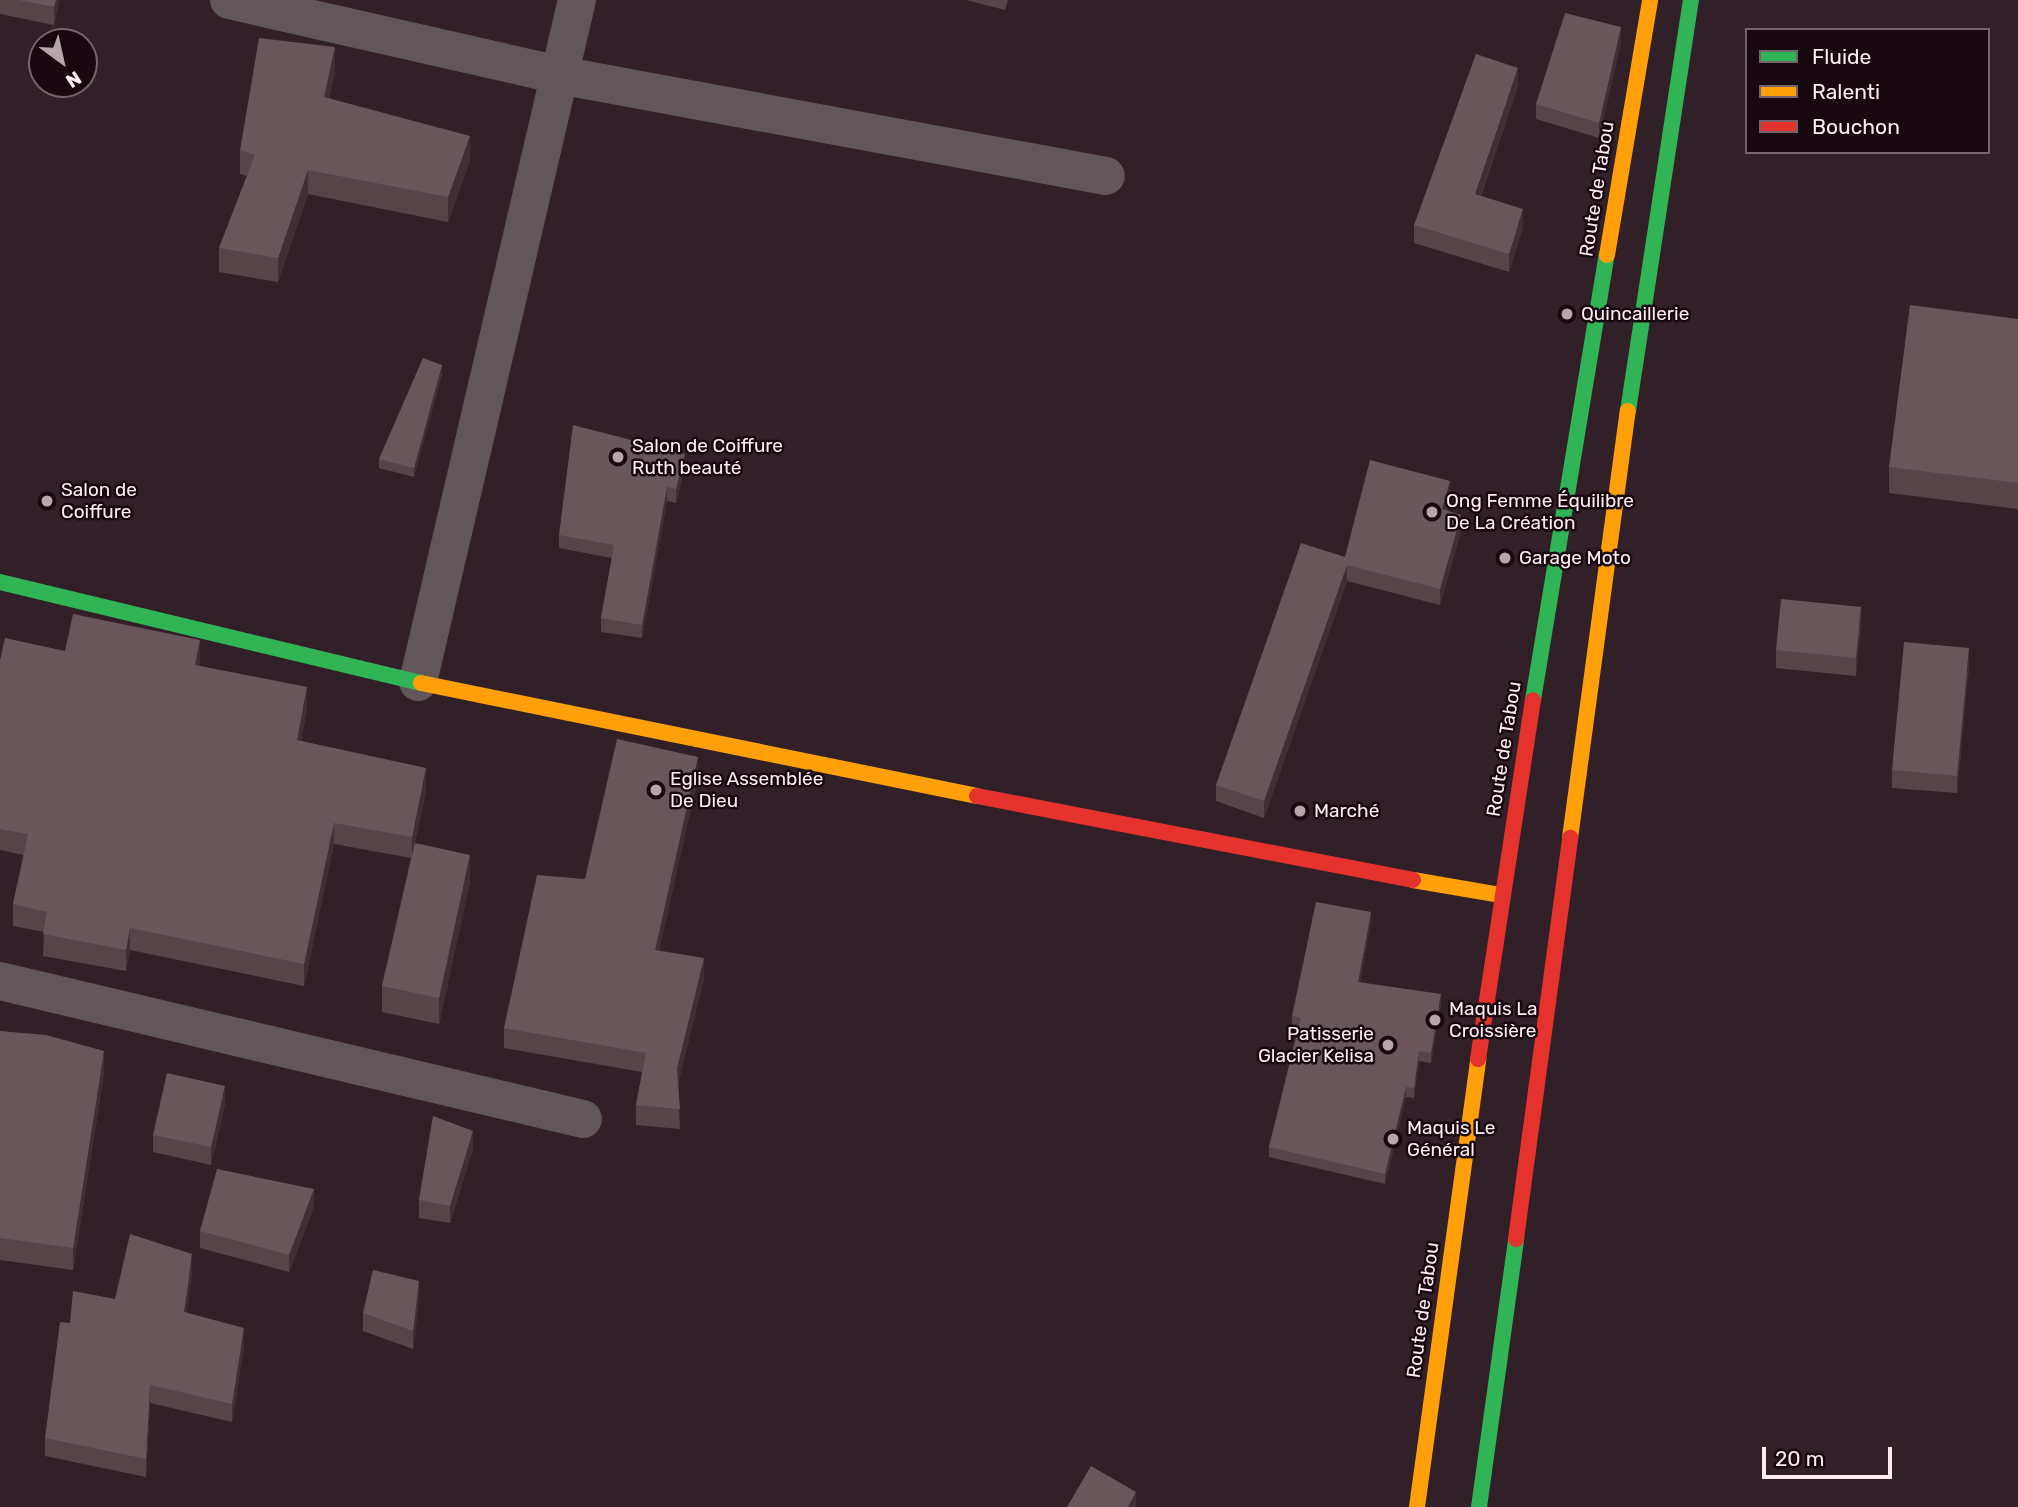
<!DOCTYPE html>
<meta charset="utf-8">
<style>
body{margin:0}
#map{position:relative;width:2018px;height:1507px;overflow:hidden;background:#322029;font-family:Rubik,sans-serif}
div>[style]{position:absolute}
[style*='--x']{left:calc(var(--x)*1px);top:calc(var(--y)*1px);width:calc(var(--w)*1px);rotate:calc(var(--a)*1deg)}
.street>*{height:38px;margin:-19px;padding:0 19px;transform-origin:19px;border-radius:19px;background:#61565a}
.fast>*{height:16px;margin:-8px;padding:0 8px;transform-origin:8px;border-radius:8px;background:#30b455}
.slow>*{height:16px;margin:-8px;padding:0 8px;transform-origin:8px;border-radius:8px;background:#ff9f0a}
.jam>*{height:16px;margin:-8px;padding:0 8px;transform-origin:8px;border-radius:8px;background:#e5322d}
.wall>*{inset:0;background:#584349}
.shaded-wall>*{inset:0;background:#412d34}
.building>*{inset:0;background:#6a555b}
.dots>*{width:19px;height:19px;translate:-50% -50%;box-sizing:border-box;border:4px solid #180910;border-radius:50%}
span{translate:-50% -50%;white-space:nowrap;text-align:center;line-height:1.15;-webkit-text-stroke:5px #180910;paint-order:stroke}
.street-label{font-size:19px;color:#ffecf3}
.poi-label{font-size:19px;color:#ffecf3}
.left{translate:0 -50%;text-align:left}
.right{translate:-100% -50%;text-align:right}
.legend{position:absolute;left:1745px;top:28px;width:245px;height:126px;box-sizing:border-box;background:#180910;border:2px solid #74646b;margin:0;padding:9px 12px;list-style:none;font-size:21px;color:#ffecf3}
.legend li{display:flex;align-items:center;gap:14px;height:35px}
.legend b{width:35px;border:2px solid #74646b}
.north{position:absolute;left:28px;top:28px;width:70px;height:70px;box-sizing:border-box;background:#180910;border:2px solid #74646b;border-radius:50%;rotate:147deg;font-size:19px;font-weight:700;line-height:28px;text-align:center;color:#ffecf3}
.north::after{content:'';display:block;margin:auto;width:24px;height:32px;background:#b7a5ac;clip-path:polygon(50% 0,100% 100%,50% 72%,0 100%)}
.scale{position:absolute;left:1762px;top:1447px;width:130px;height:32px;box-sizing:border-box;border:4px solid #ffecf3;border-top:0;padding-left:9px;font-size:21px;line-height:24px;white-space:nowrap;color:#ffecf3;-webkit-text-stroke:5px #180910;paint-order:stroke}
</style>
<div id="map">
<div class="street">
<div style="--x:229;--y:0;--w:338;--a:12.8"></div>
<div style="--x:559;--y:75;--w:556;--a:10.46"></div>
<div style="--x:418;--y:682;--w:700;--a:-76.88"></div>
<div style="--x:0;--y:981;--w:599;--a:13.32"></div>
</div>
<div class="fast">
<div style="--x:1628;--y:411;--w:416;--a:-81.3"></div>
<div style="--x:0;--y:582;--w:433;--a:13.5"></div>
<div style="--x:1533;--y:700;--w:451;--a:-80.6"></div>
<div style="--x:1479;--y:1507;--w:271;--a:-82.1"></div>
</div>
<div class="slow">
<div style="--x:1607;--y:255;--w:259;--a:-80.4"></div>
<div style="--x:421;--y:683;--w:567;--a:11.49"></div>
<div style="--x:1570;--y:838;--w:431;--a:-82.3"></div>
<div style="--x:1413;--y:880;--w:88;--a:9.8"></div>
<div style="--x:1417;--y:1507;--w:452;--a:-82.2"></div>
</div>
<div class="jam">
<div style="--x:977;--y:796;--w:444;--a:10.9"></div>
<div style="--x:1478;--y:1059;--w:363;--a:-81.3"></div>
<div style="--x:1516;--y:1239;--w:405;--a:-82.3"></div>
</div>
<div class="wall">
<div style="clip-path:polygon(0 0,59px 0,54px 25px,0 14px)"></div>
<div style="clip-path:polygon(966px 0,1008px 0,1005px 10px)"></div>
<div style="clip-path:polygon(1621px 42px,1599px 138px,1536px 119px,1536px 104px)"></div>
<div style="clip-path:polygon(335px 72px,329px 98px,470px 160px,448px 222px,308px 194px,278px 282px,219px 272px,219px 248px,247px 176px,240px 174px,240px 150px)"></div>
<div style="clip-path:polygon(1518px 86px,1481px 196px,1523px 227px,1509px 272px,1414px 243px,1414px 225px)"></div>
<div style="clip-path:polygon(2018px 319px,2018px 509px,1889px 493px,1889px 467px)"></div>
<div style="clip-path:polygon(442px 374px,414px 477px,379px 468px,379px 459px)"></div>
<div style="clip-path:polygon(685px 468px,676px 503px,667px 501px,642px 638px,601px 632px,601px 618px,612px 558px,559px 548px,559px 535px)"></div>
<div style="clip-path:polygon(1450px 497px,1447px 511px,1461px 531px,1440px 605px,1347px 581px,1264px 818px,1216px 801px,1216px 785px,1345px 557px)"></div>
<div style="clip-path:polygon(1861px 625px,1856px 676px,1776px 668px,1776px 650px)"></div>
<div style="clip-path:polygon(65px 651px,200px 662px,199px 666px,307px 709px,301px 741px,426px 790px,415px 843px,470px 881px,439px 1024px,382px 1012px,382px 986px,411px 858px,334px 844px,304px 986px,130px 950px,126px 971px,43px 956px,44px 932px,13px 926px,13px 904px,24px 855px,0 850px,0 660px)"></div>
<div style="clip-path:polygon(1969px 666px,1957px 793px,1892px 788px,1892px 770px)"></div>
<div style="clip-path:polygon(698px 777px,659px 951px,704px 978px,678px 1084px,680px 1129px,636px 1125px,636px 1105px,642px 1072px,504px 1048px,504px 1028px,585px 879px)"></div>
<div style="clip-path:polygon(1371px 922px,1360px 982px,1441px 1004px,1431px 1063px,1419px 1061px,1414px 1098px,1406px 1097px,1385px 1184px,1269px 1157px,1269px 1147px,1298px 1028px,1292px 1026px,1292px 1016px)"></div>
<div style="clip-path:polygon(0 1031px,104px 1073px,73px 1270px,0 1260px)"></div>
<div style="clip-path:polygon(225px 1104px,211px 1165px,153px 1152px,153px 1135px)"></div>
<div style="clip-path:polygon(473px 1149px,450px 1223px,419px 1218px,419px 1200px)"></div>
<div style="clip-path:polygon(314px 1207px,289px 1272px,200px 1248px,200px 1231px)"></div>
<div style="clip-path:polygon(192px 1272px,186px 1312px,244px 1346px,232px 1422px,150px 1403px,146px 1477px,45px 1456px,45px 1438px,70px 1323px,115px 1299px)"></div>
<div style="clip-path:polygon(419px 1299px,413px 1349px,363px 1331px,363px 1313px)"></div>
</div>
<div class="shaded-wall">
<div style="clip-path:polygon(56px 0,59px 0,54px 25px,54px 7px)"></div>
<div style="clip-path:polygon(1621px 27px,1621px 42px,1599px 138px,1599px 123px)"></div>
<div style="clip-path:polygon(335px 47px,335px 72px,324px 121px,324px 97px)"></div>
<div style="clip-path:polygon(1518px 68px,1518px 86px,1475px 212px,1475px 194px)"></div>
<div style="clip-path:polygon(470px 136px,470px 160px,448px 222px,448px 197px)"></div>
<div style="clip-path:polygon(308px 170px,308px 194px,278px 282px,278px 258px)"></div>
<div style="clip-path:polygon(1523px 209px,1523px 227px,1509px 272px,1509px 254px)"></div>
<div style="clip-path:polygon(442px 365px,442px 374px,414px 477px,414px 468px)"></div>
<div style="clip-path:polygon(685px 454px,685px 468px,676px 503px,676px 489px)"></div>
<div style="clip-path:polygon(1450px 481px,1450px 497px,1442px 526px,1442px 509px)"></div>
<div style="clip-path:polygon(667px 487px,667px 501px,642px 638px,642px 625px)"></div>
<div style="clip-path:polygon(1461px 515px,1461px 531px,1440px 605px,1440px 589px)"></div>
<div style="clip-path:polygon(1347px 565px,1347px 581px,1264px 818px,1264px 801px)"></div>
<div style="clip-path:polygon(1861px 607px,1861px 625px,1856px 676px,1856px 658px)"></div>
<div style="clip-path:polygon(200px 640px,200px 662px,195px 687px,195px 665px)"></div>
<div style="clip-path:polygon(1969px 648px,1969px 666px,1957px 793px,1957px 776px)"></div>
<div style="clip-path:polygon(307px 687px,307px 709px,297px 761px,297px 740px)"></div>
<div style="clip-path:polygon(698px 757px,698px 777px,655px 970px,655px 950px)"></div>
<div style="clip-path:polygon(426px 768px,426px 790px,412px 859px,412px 837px)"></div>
<div style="clip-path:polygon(334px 823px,334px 844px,304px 986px,304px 964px)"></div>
<div style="clip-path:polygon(470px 855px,470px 881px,439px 1024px,439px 998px)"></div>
<div style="clip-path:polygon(1371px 912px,1371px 922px,1358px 992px,1358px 982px)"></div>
<div style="clip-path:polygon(130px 928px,130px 950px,126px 971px,126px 950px)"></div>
<div style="clip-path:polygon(704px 958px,704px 978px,677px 1088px,677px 1068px)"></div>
<div style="clip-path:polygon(1441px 994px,1441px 1004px,1431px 1063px,1431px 1053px)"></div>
<div style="clip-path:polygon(104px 1051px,104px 1073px,73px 1270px,73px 1248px)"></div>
<div style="clip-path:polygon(1419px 1051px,1419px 1061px,1414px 1098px,1414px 1088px)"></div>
<div style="clip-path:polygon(225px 1086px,225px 1104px,211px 1165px,211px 1147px)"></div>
<div style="clip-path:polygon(1406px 1087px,1406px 1097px,1385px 1184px,1385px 1174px)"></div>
<div style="clip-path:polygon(473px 1131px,473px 1149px,450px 1223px,450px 1206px)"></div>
<div style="clip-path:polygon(314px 1189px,314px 1207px,289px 1272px,289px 1255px)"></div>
<div style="clip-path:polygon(192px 1254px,192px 1272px,184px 1330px,184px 1312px)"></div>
<div style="clip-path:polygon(419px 1281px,419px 1299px,413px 1349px,413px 1331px)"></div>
<div style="clip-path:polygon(244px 1328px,244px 1346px,232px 1422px,232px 1404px)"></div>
<div style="clip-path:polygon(150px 1385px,150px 1403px,146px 1477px,146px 1459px)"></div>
<div style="clip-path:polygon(1136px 1492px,1136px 1507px,1128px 1507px)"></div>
</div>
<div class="building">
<div style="clip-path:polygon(19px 0,56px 0,54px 7px)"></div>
<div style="clip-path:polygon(1565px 13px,1621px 27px,1599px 123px,1536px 104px)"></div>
<div style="clip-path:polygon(259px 38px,335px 47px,324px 97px,470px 136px,448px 197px,308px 170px,278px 258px,219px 248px,255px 155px,240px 150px)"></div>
<div style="clip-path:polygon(1476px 54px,1518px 68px,1475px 194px,1523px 209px,1509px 254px,1414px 225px)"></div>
<div style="clip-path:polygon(1910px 305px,2018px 319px,2018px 483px,1889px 467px)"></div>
<div style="clip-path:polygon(423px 358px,442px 365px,414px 468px,379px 459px)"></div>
<div style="clip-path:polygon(573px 425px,685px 454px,676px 489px,667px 487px,642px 625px,601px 618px,614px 545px,559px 535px)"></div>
<div style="clip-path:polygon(1370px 460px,1450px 481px,1442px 509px,1461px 515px,1440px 589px,1347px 565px,1264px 801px,1216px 785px,1301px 543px,1345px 557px)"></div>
<div style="clip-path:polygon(1781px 599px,1861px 607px,1856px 658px,1776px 650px)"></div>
<div style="clip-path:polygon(73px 614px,200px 640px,195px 665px,307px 687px,297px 740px,426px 768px,412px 837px,334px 823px,304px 964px,130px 928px,126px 950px,43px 934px,47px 912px,13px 904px,28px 834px,0 829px,0 660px,5px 638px,65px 651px)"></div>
<div style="clip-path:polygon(1904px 642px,1969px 648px,1957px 776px,1892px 770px)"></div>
<div style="clip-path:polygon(617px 739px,698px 757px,655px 950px,704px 958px,677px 1068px,680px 1109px,636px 1105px,646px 1053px,504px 1028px,537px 875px,585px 879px)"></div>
<div style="clip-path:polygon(415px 843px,470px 855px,439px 998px,382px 986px)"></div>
<div style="clip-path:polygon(1316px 902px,1371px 912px,1358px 982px,1441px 994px,1431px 1053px,1419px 1051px,1414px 1088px,1406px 1087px,1385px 1174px,1269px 1147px,1301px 1018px,1292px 1016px)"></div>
<div style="clip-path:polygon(0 1031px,46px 1035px,104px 1051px,73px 1248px,0 1238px)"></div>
<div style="clip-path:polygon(167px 1073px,225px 1086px,211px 1147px,153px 1135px)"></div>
<div style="clip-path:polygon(433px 1116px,473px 1131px,450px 1206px,419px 1200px)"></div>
<div style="clip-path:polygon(217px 1169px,314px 1189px,289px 1255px,200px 1231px)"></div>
<div style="clip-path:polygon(130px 1234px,192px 1254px,184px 1312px,244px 1328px,232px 1404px,150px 1385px,146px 1459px,45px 1438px,60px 1322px,70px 1323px,73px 1291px,115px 1299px)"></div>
<div style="clip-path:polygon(373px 1270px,419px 1281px,413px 1331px,363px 1313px)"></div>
<div style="clip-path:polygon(1091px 1466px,1136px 1492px,1128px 1507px,1067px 1507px)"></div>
</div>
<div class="dots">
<div style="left:1567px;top:314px;background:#b7a5ac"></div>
<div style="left:618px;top:457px;background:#b7a5ac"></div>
<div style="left:47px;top:501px;background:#b7a5ac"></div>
<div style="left:1432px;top:512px;background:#b7a5ac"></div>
<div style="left:1505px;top:558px;background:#b7a5ac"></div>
<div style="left:656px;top:790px;background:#b7a5ac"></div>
<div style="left:1300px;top:811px;background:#b7a5ac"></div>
<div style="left:1435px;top:1020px;background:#b7a5ac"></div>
<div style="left:1388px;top:1045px;background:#b7a5ac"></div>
<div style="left:1393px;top:1139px;background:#b7a5ac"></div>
</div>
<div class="street-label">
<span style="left:1597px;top:189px;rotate:-81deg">Route de Tabou</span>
<span style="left:1504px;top:749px;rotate:-81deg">Route de Tabou</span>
<span style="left:1423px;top:1310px;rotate:-82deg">Route de Tabou</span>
</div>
<div class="poi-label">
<span class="left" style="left:1581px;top:314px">Quincaillerie</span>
<span class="left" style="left:632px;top:457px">Salon de Coiffure<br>Ruth beauté</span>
<span class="left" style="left:61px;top:501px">Salon de<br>Coiffure</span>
<span class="left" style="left:1446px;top:512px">Ong Femme Équilibre<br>De La Création</span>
<span class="left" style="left:1519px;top:558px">Garage Moto</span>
<span class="left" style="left:670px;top:790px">Eglise Assemblée<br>De Dieu</span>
<span class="left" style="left:1314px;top:811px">Marché</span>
<span class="left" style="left:1449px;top:1020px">Maquis La<br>Croissière</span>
<span class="right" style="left:1374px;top:1045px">Patisserie<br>Glacier Kelisa</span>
<span class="left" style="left:1407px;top:1139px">Maquis Le<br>Général</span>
</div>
<ul class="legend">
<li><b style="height:9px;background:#30b455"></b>Fluide</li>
<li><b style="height:9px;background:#ff9f0a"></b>Ralenti</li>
<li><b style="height:9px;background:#e5322d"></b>Bouchon</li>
</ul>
<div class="north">N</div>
<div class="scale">20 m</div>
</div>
